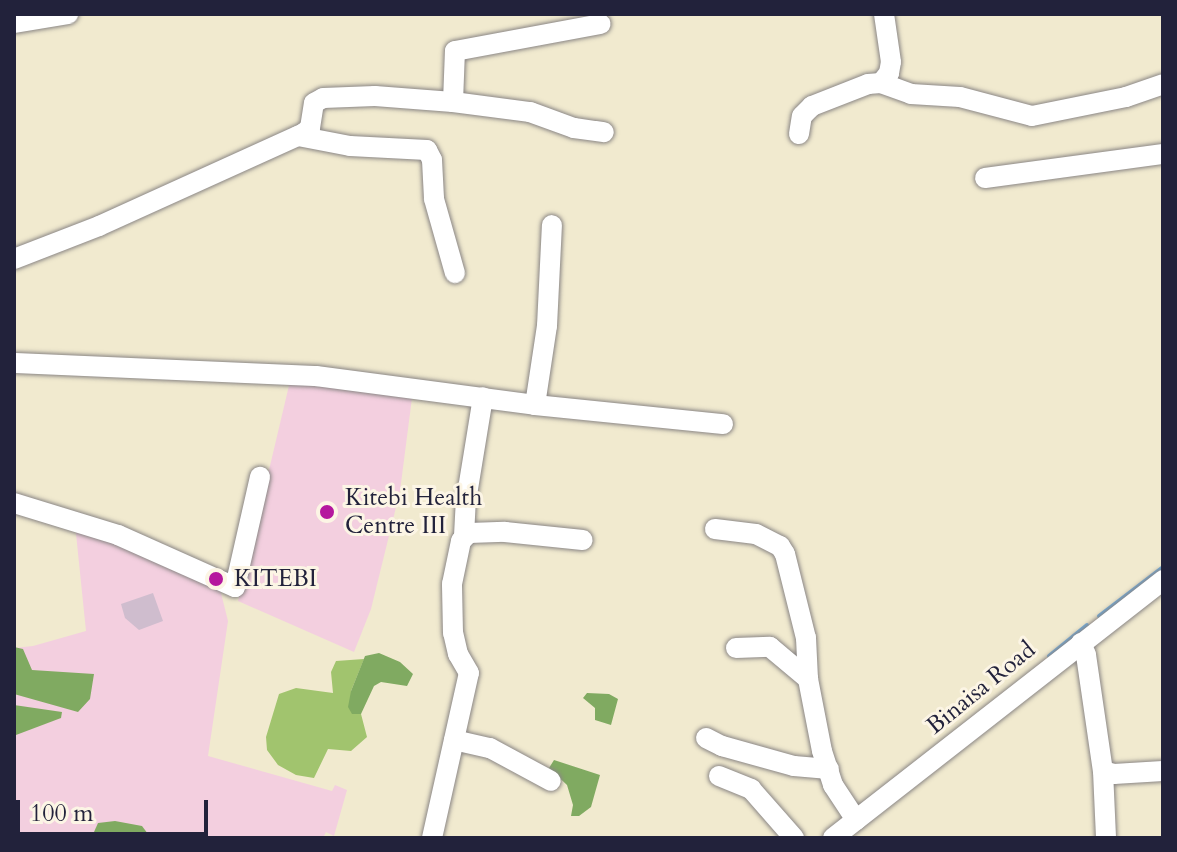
<!DOCTYPE html>
<style>
body{margin:0}
#map{position:relative;width:1177px;height:852px;overflow:hidden;background:#f1eacf;font-family:Cardo,serif}
div>[style]{position:absolute}
[style*='--x']{left:calc(var(--x)*1px);top:calc(var(--y)*1px);width:calc(var(--w)*1px);rotate:calc(var(--a)*1deg)}
.built>*{inset:0;background:#f3cfdf}
.industrial>*{inset:0;background:#cfbdce}
.green>*{inset:0;background:#a1c46e}
.forest>*{inset:0;background:#80aa61}
.stream>*{height:4px;margin:-2px;padding:0 2px;transform-origin:2px;border-radius:2px;background:#6babde}
.roads{filter:drop-shadow(0 0 2px #8a8685) drop-shadow(0 0 2px #8a8685)}
.minor>*{height:20px;margin:-10px;padding:0 10px;transform-origin:10px;border-radius:10px;background:#fff}
.dots>*{width:22px;height:22px;translate:-50% -50%;box-sizing:border-box;border:4px solid #fcf5e5;border-radius:50%}
span{translate:-50% -50%;white-space:nowrap;text-align:center;line-height:1.15;-webkit-text-stroke:6px #fcf5e5;paint-order:stroke}
.poi-label{font-size:24px;color:#22223b}
.left{translate:0 -50%;text-align:left}
.street-label{font-size:24px;color:#22223b}
.frame{position:absolute;inset:0;border:16px solid #22223b;pointer-events:none}
.scale{position:absolute;left:16px;top:800px;width:192px;height:36px;box-sizing:border-box;border:4px solid #22223b;border-top:0;padding-left:10px;font-size:24px;line-height:28px;white-space:nowrap;color:#22223b;-webkit-text-stroke:6px #fcf5e5;paint-order:stroke}
</style>
<div id="map">
<div class="built">
<div style="clip-path:polygon(291px 377px,413px 390px,400px 491px,371px 609px,354px 652px,238px 601px)"></div>
<div style="clip-path:polygon(75px 524px,220px 589px,228px 621px,208px 756px,332px 791px,335px 785px,347px 790px,334px 836px,326px 832px,323px 838px,14px 838px,14px 648px,33px 646px,86px 631px)"></div>
</div>
<div class="industrial">
<div style="clip-path:polygon(153px 593px,163px 621px,139px 630px,125px 618px,121px 604px)"></div>
</div>
<div class="green">
<div style="clip-path:polygon(364px 659px,351px 691px,352px 713px,361px 714px,367px 737px,351px 751px,328px 749px,314px 778px,296px 775px,278px 765px,267px 750px,266px 737px,279px 694px,296px 688px,333px 693px,331px 672px,336px 661px)"></div>
</div>
<div class="forest">
<div style="clip-path:polygon(14px 647px,23px 649px,32px 670px,94px 674px,90px 699px,78px 712px,14px 694px)"></div>
<div style="clip-path:polygon(379px 653px,400px 662px,413px 674px,407px 686px,381px 682px,374px 686px,361px 714px,352px 714px,348px 707px,351px 691px,365px 656px)"></div>
<div style="clip-path:polygon(587px 693px,609px 694px,618px 699px,611px 725px,595px 720px,595px 708px,583px 698px)"></div>
<div style="clip-path:polygon(14px 705px,62px 712px,61px 718px,16px 735px)"></div>
<div style="clip-path:polygon(554px 760px,600px 775px,591px 807px,579px 816px,571px 816px,573px 805px,567px 785px,549px 768px)"></div>
<div style="clip-path:polygon(115px 821px,142px 826px,151px 838px,106px 838px,94px 832px,98px 823px)"></div>
</div>
<div class="stream">
<div style="--x:1099;--y:616;--w:81;--a:-37.4"></div>
<div style="--x:1049;--y:656;--w:49;--a:-39.2"></div>
</div>
<div class="roads">
<div class="minor">
<div style="--x:14;--y:23;--w:55;--a:-9.5"></div>
<div style="--x:881;--y:83;--w:13;--a:-51"></div>
<div style="--x:889;--y:73;--w:11;--a:-80"></div>
<div style="--x:891;--y:62;--w:49;--a:-98.3"></div>
<div style="--x:453;--y:102;--w:51;--a:-87.8"></div>
<div style="--x:455;--y:51;--w:148;--a:-10.5"></div>
<div style="--x:799;--y:134;--w:18;--a:-81"></div>
<div style="--x:802;--y:116;--w:14;--a:-45"></div>
<div style="--x:812;--y:106;--w:60;--a:-21.4"></div>
<div style="--x:868;--y:84;--w:13;--a:-4"></div>
<div style="--x:881;--y:83;--w:32;--a:20"></div>
<div style="--x:911;--y:94;--w:49;--a:3.5"></div>
<div style="--x:960;--y:97;--w:74;--a:14.8"></div>
<div style="--x:1032;--y:116;--w:96;--a:-11.4"></div>
<div style="--x:1126;--y:97;--w:39;--a:-19"></div>
<div style="--x:298;--y:136;--w:53;--a:10.9"></div>
<div style="--x:350;--y:146;--w:77;--a:3"></div>
<div style="--x:427;--y:150;--w:11;--a:63"></div>
<div style="--x:432;--y:160;--w:39;--a:87"></div>
<div style="--x:434;--y:199;--w:77;--a:74.2"></div>
<div style="--x:985;--y:178;--w:180;--a:-7.7"></div>
<div style="--x:14;--y:259;--w:91;--a:-21.2"></div>
<div style="--x:99;--y:226;--w:225;--a:-24.4"></div>
<div style="--x:304;--y:133;--w:8;--a:-40"></div>
<div style="--x:310;--y:128;--w:25;--a:-81"></div>
<div style="--x:314;--y:103;--w:10;--a:-29"></div>
<div style="--x:323;--y:98;--w:52;--a:-2.2"></div>
<div style="--x:375;--y:96;--w:78;--a:4.4"></div>
<div style="--x:453;--y:102;--w:78;--a:7.4"></div>
<div style="--x:530;--y:112;--w:47;--a:20"></div>
<div style="--x:574;--y:128;--w:30;--a:8"></div>
<div style="--x:14;--y:363;--w:302;--a:2.5"></div>
<div style="--x:316;--y:376;--w:221;--a:7.5"></div>
<div style="--x:535;--y:405;--w:189;--a:5.8"></div>
<div style="--x:535;--y:405;--w:80;--a:-81.4"></div>
<div style="--x:547;--y:326;--w:101;--a:-87.2"></div>
<div style="--x:14;--y:503;--w:109;--a:17.1"></div>
<div style="--x:118;--y:535;--w:128;--a:24"></div>
<div style="--x:235;--y:587;--w:113;--a:-77.2"></div>
<div style="--x:715;--y:529;--w:41;--a:7"></div>
<div style="--x:756;--y:534;--w:27;--a:27"></div>
<div style="--x:780;--y:546;--w:9;--a:58"></div>
<div style="--x:785;--y:554;--w:87;--a:76"></div>
<div style="--x:806;--y:638;--w:41;--a:87.2"></div>
<div style="--x:808;--y:679;--w:73;--a:79"></div>
<div style="--x:822;--y:751;--w:36;--a:72"></div>
<div style="--x:833;--y:785;--w:42;--a:56.7"></div>
<div style="--x:464;--y:536;--w:35;--a:-87"></div>
<div style="--x:466;--y:501;--w:105;--a:-80.7"></div>
<div style="--x:1081;--y:643;--w:13;--a:67"></div>
<div style="--x:1086;--y:655;--w:117;--a:81.7"></div>
<div style="--x:1103;--y:771;--w:11;--a:15"></div>
<div style="--x:1114;--y:774;--w:49;--a:-3.5"></div>
<div style="--x:736;--y:648;--w:34;--a:-2"></div>
<div style="--x:770;--y:647;--w:50;--a:40.1"></div>
<div style="--x:706;--y:738;--w:18;--a:27"></div>
<div style="--x:722;--y:746;--w:75;--a:15.5"></div>
<div style="--x:794;--y:766;--w:35;--a:5"></div>
<div style="--x:454;--y:740;--w:37;--a:13"></div>
<div style="--x:490;--y:748;--w:69;--a:28.4"></div>
<div style="--x:1103;--y:771;--w:67;--a:87.4"></div>
<div style="--x:719;--y:776;--w:35;--a:22"></div>
<div style="--x:751;--y:789;--w:65;--a:48.7"></div>
<div style="--x:432;--y:838;--w:169;--a:-77.4"></div>
<div style="--x:469;--y:673;--w:22;--a:-120"></div>
<div style="--x:458;--y:654;--w:22;--a:-103"></div>
<div style="--x:453;--y:633;--w:49;--a:-91.2"></div>
<div style="--x:452;--y:584;--w:44;--a:-78.2"></div>
<div style="--x:461;--y:541;--w:11;--a:-45"></div>
<div style="--x:469;--y:533;--w:36;--a:-2"></div>
<div style="--x:505;--y:532;--w:78;--a:5.9"></div>
<div style="--x:833;--y:838;--w:419;--a:-38"></div>
</div>
</div>
<div class="dots">
<div style="left:327px;top:512px;background:#b5179e"></div>
<div style="left:216px;top:579px;background:#b5179e"></div>
</div>
<div class="poi-label">
<span class="left" style="left:345px;top:512px">Kitebi Health<br>Centre III</span>
<span class="left" style="left:234px;top:579px">KITEBI</span>
</div>
<div class="street-label">
<span style="left:981px;top:688px;rotate:-39deg">Binaisa Road</span>
</div>
<div class="frame"></div>
<div class="scale">100 m</div>
</div>
